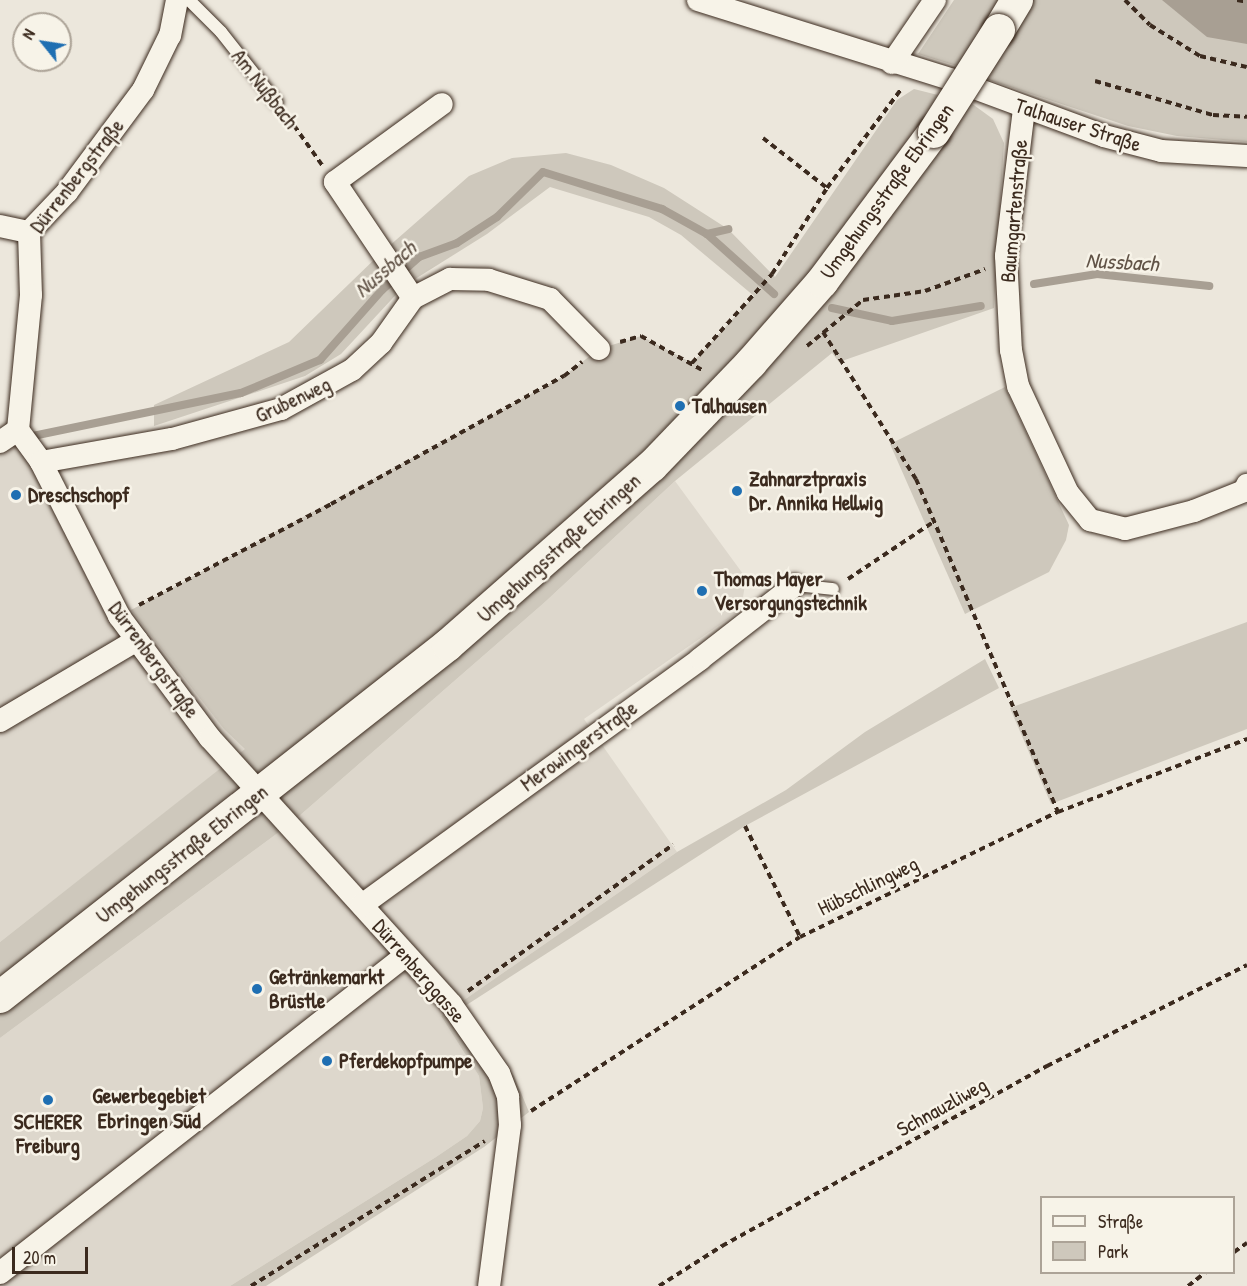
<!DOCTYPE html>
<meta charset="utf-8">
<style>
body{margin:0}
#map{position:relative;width:1247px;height:1286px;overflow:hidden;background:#ece7dc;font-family:"Patrick Hand",sans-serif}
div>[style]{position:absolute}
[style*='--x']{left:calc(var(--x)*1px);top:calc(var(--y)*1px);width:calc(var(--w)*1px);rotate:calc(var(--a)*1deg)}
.built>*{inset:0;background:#ddd7cc}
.green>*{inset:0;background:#cec8bc}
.water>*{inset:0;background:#a89f93}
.stream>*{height:8px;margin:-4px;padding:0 4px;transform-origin:4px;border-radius:4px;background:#a89f93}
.path>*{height:4px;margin-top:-2px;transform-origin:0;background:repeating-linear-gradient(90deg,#3b2a1e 0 6px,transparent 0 10.5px)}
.roads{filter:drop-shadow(0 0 2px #3b2a1e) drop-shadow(0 0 2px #3b2a1e)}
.lane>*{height:12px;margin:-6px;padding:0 6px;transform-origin:6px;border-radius:6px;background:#f7f3e8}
.street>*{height:22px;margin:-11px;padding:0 11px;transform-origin:11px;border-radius:11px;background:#f7f3e8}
.secondary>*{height:32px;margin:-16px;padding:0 16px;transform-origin:16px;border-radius:16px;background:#f7f3e8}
.bridges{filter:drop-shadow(0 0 2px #3b2a1e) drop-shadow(0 0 2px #3b2a1e)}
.secondary-bridge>*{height:32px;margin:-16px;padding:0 16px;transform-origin:16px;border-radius:16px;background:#f7f3e8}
.dots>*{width:16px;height:16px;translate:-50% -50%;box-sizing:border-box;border:3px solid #f7f3e8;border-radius:50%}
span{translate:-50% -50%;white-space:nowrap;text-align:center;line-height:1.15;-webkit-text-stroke:5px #f7f3e8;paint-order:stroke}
.street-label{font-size:21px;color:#3b2a1e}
.poi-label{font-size:21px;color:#3b2a1e;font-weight:700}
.left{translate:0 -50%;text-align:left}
.water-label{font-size:22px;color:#615347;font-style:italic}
.neighbourhood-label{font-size:22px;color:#3b2a1e;font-weight:700}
.legend{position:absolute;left:1040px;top:1196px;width:195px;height:78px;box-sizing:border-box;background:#f7f3e8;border:2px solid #aca397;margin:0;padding:8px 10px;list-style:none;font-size:18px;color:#3b2a1e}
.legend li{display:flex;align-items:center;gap:12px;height:30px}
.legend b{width:30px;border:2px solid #aca397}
.north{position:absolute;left:12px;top:12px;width:60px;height:60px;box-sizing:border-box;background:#f7f3e8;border:2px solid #aca397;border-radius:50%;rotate:300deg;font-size:16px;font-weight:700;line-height:24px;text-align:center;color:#3b2a1e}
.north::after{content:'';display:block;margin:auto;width:21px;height:27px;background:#1f6fb2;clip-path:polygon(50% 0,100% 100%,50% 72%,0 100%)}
.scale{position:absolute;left:12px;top:1247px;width:76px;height:27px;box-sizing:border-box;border:3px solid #3b2a1e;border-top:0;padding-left:8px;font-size:18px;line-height:21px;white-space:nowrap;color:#3b2a1e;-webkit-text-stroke:4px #f7f3e8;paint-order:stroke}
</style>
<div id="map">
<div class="built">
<div style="clip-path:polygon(18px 430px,119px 616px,131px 610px,224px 728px,246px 749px,0 942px,0 442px)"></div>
<div style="clip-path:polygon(675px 481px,746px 578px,741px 610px,584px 719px,677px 852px,441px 1016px,479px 1076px,483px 1108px,480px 1121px,467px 1136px,436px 1157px,230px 1286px,0 1286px,0 1038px,290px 824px,545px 602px)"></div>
</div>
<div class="green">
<div style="clip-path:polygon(954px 0,1247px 0,1247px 142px,1177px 136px,1128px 126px,986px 79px,1012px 39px,986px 22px,957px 66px,918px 54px)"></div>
<div style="clip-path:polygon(914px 89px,938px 95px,920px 124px,946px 140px,971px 103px,993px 119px,1004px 143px,994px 308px,839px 362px,832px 353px,675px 481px,545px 602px,290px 824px,0 1038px,0 942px,245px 749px,224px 729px,131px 610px,564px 376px,599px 349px,641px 336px,692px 363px,754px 296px,681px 235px,649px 217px,550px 187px,487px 234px,404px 286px,341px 354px,305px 376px,154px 426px,154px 405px,289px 342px,380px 254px,469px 176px,512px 158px,566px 153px,611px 165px,664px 188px,728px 229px,775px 277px,897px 100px)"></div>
<div style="clip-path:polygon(1005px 387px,1069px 525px,1066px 540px,1049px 572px,965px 614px,890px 444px)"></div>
<div style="clip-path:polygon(1247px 622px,1247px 729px,1051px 804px,1010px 708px)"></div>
<div style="clip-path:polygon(985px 659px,999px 688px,745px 826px,465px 1006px,514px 1076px,529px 1112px,484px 1147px,266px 1286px,230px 1286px,436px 1157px,467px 1136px,480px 1121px,483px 1108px,479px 1076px,441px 1016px,677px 852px,786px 790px,865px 732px)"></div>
</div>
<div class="water">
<div style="clip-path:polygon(1162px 0,1247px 0,1247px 44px,1207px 37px)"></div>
</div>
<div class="stream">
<div style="--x:707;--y:234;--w:22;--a:-13"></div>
<div style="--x:1034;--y:284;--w:64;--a:-9"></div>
<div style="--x:1097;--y:274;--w:113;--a:6.1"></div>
<div style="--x:832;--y:308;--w:61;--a:12.2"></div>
<div style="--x:892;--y:321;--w:90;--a:-9.6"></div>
<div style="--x:28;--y:437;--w:217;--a:-11.7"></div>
<div style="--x:241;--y:393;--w:86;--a:-22.7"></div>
<div style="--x:320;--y:360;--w:94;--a:-48.5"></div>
<div style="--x:382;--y:290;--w:50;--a:-41.7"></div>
<div style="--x:419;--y:257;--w:40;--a:-20.2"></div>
<div style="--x:457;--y:243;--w:48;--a:-33"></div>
<div style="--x:497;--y:217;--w:64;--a:-44.4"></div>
<div style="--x:543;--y:172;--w:125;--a:17.3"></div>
<div style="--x:662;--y:209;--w:51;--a:29.1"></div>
<div style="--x:707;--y:234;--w:90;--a:41.8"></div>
</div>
<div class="path">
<div style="--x:1125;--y:0;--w:35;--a:45"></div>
<div style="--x:1150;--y:25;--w:59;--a:31.8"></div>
<div style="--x:1200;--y:56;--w:48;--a:13.2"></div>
<div style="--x:1237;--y:0;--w:10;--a:11"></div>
<div style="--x:1095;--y:81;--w:123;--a:16.1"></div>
<div style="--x:1213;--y:115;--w:34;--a:3"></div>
<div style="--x:288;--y:117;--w:59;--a:54.7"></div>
<div style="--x:763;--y:138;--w:81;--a:38"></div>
<div style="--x:823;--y:332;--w:174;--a:57.7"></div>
<div style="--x:916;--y:479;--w:362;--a:66.9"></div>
<div style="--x:620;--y:342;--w:22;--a:-16"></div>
<div style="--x:641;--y:336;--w:72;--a:29.1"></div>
<div style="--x:807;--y:346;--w:72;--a:-39.4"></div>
<div style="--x:863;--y:300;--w:63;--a:-8.3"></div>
<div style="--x:925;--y:291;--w:64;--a:-20.1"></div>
<div style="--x:692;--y:363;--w:120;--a:-48"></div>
<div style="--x:772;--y:274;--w:102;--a:-57.4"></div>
<div style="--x:827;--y:188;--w:125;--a:-53.1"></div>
<div style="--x:848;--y:579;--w:101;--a:-33.7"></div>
<div style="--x:139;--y:605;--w:217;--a:-27.7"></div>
<div style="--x:331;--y:504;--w:266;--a:-28.8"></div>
<div style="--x:564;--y:376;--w:23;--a:-38"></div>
<div style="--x:745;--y:826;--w:124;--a:63.6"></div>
<div style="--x:468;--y:991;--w:252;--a:-35.5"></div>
<div style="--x:531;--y:1111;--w:320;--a:-32.9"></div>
<div style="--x:800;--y:937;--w:287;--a:-25.9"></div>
<div style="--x:1058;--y:812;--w:203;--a:-21.1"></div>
<div style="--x:1234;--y:1252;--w:16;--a:-35"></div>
<div style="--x:251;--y:1286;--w:275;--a:-31.8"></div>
<div style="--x:659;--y:1286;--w:75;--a:-32.4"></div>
<div style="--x:722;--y:1246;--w:372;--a:-29"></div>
<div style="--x:1047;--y:1066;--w:224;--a:-26.8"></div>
<div style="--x:1188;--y:1286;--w:23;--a:-38"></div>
</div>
<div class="roads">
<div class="lane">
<div style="--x:189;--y:0;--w:45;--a:45"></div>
<div style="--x:221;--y:32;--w:90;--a:51.7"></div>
<div style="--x:795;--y:585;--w:38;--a:6"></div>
</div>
<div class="street">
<div style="--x:177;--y:0;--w:36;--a:101"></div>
<div style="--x:170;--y:35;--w:61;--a:116.1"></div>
<div style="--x:143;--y:90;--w:127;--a:126.7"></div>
<div style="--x:67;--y:192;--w:55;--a:133.5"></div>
<div style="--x:29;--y:232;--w:63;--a:88.2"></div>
<div style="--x:31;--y:295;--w:136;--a:95.5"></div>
<div style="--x:18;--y:430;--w:39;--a:54"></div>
<div style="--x:41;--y:462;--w:173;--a:63.1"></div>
<div style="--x:119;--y:616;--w:152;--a:53.3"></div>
<div style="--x:210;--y:738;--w:359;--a:47.8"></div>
<div style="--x:451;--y:1004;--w:84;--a:55.2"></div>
<div style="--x:499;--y:1073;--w:26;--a:69"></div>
<div style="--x:508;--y:1097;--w:28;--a:86"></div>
<div style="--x:510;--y:1125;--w:162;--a:97.4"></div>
<div style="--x:698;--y:0;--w:264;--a:17.4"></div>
<div style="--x:950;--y:79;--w:164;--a:20.3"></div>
<div style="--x:1104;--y:136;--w:59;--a:14.7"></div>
<div style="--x:1161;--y:151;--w:86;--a:3.3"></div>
<div style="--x:892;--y:63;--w:76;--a:-55.7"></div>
<div style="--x:1024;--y:109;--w:148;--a:97"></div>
<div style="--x:1006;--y:256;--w:94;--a:87"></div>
<div style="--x:1011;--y:350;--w:37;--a:79"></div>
<div style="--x:1018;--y:386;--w:118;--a:65"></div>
<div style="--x:1068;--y:493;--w:35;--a:51"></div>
<div style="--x:1090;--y:520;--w:36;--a:14"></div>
<div style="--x:1125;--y:529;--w:71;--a:-14.6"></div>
<div style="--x:1194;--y:511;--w:54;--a:-21.8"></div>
<div style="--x:1244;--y:491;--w:7;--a:-63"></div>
<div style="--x:0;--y:226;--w:30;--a:12"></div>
<div style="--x:413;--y:298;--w:140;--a:-123.9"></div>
<div style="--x:335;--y:182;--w:132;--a:-36.1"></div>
<div style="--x:0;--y:442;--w:22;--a:-34"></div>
<div style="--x:41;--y:462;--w:133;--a:-10"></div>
<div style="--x:172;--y:439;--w:113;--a:-15.4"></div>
<div style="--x:281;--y:409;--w:81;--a:-28.8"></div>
<div style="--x:352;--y:370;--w:40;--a:-43"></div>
<div style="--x:381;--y:343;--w:55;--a:-54.6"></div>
<div style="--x:413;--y:298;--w:42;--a:-27.2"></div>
<div style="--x:450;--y:279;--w:39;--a:1"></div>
<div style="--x:489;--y:280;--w:64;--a:17.3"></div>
<div style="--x:550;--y:299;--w:70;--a:45.6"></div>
<div style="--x:0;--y:721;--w:159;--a:-30.6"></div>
<div style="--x:362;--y:905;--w:418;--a:-36"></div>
<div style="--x:700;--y:659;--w:120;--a:-37.9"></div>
<div style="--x:0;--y:1273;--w:514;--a:-38.05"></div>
</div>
<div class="secondary">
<div style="--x:999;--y:30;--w:35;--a:-59"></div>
<div style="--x:0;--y:997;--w:570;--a:-38.16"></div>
<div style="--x:448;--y:645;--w:271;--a:-41.3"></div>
<div style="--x:652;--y:466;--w:143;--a:-46.1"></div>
<div style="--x:751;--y:363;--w:108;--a:-48.8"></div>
<div style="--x:822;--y:282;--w:187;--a:-53.3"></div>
</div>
</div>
<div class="bridges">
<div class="secondary-bridge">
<div style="--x:934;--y:132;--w:121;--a:-57.5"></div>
</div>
</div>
<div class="dots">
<div style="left:680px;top:406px;background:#1f6fb2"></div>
<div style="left:737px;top:491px;background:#1f6fb2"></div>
<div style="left:16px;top:495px;background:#1f6fb2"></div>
<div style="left:702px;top:591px;background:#1f6fb2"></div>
<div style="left:257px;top:989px;background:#1f6fb2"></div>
<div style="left:327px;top:1061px;background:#1f6fb2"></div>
<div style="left:48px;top:1100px;background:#1f6fb2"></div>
</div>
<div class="street-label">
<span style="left:265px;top:89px;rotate:52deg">Am Nußbach</span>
<span style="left:1078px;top:125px;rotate:18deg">Talhauser Straße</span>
<span style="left:77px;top:176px;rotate:-52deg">Dürrenbergstraße</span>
<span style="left:887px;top:191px;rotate:-54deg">Umgehungsstraße Ebringen</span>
<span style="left:1014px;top:211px;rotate:-85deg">Baumgartenstraße</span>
<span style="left:293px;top:400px;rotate:-25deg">Grubenweg</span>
<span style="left:559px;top:548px;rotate:-42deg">Umgehungsstraße Ebringen</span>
<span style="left:154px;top:660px;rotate:54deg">Dürrenbergstraße</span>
<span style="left:579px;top:746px;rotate:-36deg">Merowingerstraße</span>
<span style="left:182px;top:854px;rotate:-38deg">Umgehungsstraße Ebringen</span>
<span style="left:868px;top:886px;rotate:-26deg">Hübschlingweg</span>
<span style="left:419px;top:971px;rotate:49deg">Dürrenberggasse</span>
<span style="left:942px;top:1107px;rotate:-29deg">Schnauzliweg</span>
</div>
<div class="poi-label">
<span class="left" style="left:692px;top:406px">Talhausen</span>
<span class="left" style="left:749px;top:491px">Zahnarztpraxis<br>Dr. Annika Hellwig</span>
<span class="left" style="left:28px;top:495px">Dreschschopf</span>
<span class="left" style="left:714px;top:591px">Thomas Mayer<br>Versorgungstechnik</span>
<span class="left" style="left:269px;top:989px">Getränkemarkt<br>Brüstle</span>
<span class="left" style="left:339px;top:1061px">Pferdekopfpumpe</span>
<span style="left:48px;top:1134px">SCHERER<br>Freiburg</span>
</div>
<div class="water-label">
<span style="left:1122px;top:262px;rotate:3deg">Nussbach</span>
<span style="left:385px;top:269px;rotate:-41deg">Nussbach</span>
</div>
<div class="neighbourhood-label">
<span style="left:149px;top:1108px">Gewerbegebiet<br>Ebringen Süd</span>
</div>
<ul class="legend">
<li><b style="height:8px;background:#f7f3e8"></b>Straße</li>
<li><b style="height:16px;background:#cec8bc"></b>Park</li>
</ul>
<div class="north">N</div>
<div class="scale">20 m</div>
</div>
